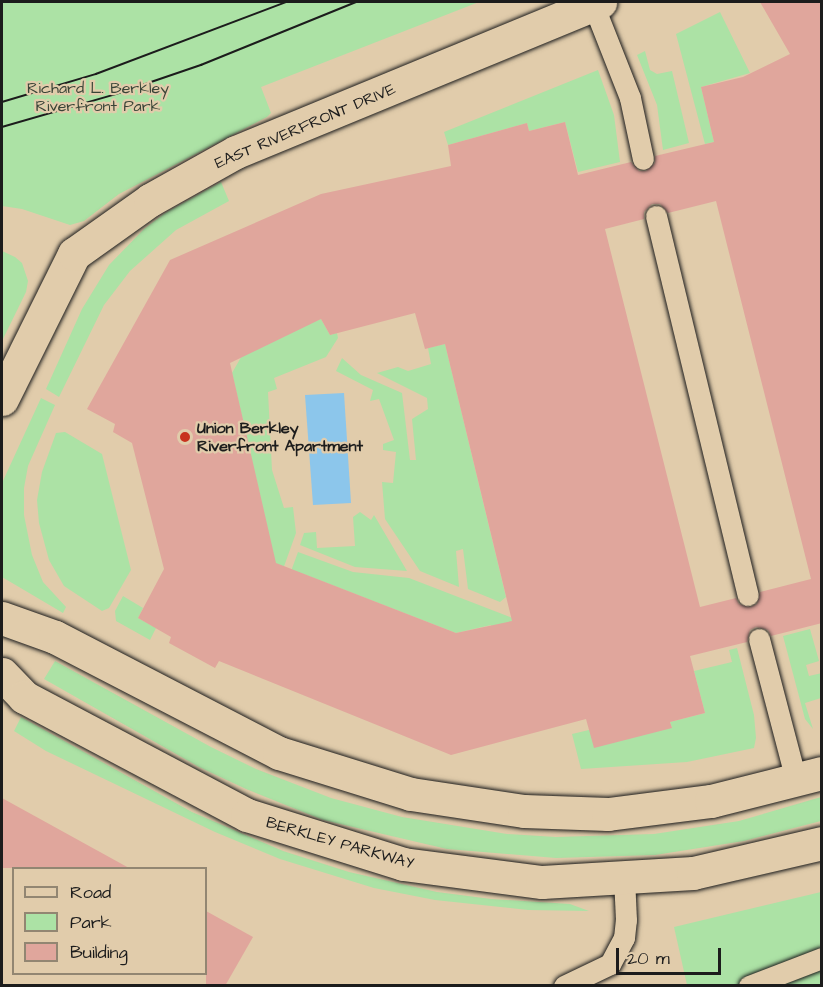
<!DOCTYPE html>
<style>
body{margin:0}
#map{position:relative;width:823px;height:987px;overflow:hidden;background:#e1ccab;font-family:"Architects Daughter",sans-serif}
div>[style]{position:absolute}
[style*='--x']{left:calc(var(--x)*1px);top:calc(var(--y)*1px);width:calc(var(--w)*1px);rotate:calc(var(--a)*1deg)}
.green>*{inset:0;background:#ace2a5}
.water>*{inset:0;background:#8cc6eb}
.building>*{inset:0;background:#e0a69c}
.roads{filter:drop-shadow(0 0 2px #1c1c1c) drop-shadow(0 0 2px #1c1c1c)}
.lane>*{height:21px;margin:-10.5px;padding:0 10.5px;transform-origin:10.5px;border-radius:10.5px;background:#e1ccab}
.street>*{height:33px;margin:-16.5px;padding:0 16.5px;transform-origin:16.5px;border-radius:16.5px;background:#e1ccab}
.secondary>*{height:33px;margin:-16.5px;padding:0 16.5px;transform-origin:16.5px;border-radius:16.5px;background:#e1ccab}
.tram>*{height:1.5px;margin:-0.75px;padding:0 0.75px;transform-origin:0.75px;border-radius:0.75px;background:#1c1c1c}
.dots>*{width:16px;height:16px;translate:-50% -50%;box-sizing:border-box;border:3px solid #e1ccab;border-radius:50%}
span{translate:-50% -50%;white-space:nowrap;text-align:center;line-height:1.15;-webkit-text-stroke:4.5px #e1ccab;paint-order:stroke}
.park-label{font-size:16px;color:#394437}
.street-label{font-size:16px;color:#1c1c1c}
.poi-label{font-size:16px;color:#1c1c1c;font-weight:700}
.left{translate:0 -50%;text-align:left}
.frame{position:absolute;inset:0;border:3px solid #1c1c1c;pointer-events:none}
.legend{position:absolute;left:12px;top:867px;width:195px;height:108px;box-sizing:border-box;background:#e1ccab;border:2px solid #928672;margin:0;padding:8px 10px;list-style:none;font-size:18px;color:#1c1c1c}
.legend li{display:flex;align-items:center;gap:12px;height:30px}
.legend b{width:30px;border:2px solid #928672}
.scale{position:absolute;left:616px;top:948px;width:105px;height:27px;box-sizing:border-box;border:3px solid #1c1c1c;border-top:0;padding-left:8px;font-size:18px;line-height:21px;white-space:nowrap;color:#1c1c1c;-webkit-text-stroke:4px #e1ccab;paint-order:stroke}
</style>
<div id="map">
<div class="green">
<div style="clip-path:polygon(2px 2px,479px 2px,261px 87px,271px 113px,267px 117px,119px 194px,84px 221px,70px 225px,22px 209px,2px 206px)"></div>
<div style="clip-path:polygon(720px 12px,750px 73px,701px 87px,714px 142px,705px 144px,676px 34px)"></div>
<div style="clip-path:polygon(645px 51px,650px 70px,657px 74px,672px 71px,689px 143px,663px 150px,657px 105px,637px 55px)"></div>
<div style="clip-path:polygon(598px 70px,614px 115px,620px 162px,578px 172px,565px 122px,529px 131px,527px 123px,448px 145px,444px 132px)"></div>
<div style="clip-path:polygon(221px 182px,229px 201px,176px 230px,130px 271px,104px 305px,59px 397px,46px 389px,82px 309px,109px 265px,144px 229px,165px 213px)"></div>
<div style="clip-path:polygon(2px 251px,15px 257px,22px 263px,28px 281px,26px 292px,2px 341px)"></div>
<div style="clip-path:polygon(321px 319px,330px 335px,337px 333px,338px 338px,326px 357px,274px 378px,277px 389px,268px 392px,272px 470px,284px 508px,293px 507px,296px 533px,282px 572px,277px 570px,232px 373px,248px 345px)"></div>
<div style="clip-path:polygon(445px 344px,506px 597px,500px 602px,468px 589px,463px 549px,456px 551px,459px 587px,420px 571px,385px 519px,382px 482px,393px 483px,396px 452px,383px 450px,383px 444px,394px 440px,379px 399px,370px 401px,373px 390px,336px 371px,342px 358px,361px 375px,402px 393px,410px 460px,416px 460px,412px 419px,428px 409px,427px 398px,377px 373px,398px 367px,408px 371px,431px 364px,428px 348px)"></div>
<div style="clip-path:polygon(41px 398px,55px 405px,28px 466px,24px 488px,24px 515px,32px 555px,43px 582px,66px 607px,63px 613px,2px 577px,2px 483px)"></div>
<div style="clip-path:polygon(65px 432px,102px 454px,131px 570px,109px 608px,102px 611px,64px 586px,49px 560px,39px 523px,37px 500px,42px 472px,56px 433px)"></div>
<div style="clip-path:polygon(360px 512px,371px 520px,374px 515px,407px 571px,355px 567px,300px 545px,304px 533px,316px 532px,317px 548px,355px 546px,353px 517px)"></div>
<div style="clip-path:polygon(298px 552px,353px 572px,409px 578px,515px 619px,493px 634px,491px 625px,456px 633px,301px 573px,290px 574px)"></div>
<div style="clip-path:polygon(123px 596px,143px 608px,138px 618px,156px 628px,150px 640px,116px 621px,115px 611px)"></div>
<div style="clip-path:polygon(810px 629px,819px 661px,806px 665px,809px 676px,822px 673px,821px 698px,805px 703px,813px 729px,805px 719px,783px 636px)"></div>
<div style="clip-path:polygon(737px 648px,754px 715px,756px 738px,754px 748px,687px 762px,581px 769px,572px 734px,589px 730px,672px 728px,670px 722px,705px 713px,694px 671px,732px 662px,729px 650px)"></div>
<div style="clip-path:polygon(55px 661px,211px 747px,256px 769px,331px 798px,402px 817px,507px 834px,556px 837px,654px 834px,739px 821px,821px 797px,821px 821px,744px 841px,655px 855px,556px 858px,447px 849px,323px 820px,246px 789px,199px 767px,44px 679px)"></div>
<div style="clip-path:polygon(21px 717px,192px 812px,283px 851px,349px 872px,437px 892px,491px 899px,570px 904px,589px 911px,528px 910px,435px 900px,374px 888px,280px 859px,215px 832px,46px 751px,14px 731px)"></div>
<div style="clip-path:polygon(821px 892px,821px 985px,687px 985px,674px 927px)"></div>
</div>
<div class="water">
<div style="clip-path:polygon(344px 393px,351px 503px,313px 505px,305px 395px)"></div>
</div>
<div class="building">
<div style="clip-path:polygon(evenodd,760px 2px,822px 2px,822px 623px,771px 636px,768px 630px,756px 627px,750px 630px,747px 642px,690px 656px,705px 713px,670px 722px,672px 728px,594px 748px,586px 719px,451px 755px,219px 661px,215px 668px,169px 643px,171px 637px,138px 618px,164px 569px,132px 443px,113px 432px,115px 424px,87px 409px,170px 260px,321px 194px,451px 166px,448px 145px,527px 123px,529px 131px,565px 122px,578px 175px,631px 162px,639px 171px,646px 171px,655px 163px,655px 156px,714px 142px,701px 87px,743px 77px,790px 54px,760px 2px,716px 201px,811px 579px,760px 592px,757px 604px,750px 607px,739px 604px,736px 598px,700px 607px,605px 229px,644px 219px,644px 212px,652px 204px,660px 204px,668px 213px,716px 201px,760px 2px,415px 313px,425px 349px,445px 344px,512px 621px,456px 633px,276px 563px,230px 363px,321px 319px,330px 335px,415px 313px)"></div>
<div style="clip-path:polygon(2px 798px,129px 868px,2px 868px)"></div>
<div style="clip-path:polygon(206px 911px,253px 937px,225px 986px,206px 986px)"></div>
</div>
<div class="roads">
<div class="lane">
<div style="--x:593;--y:4;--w:101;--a:68.5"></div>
<div style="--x:630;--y:98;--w:62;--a:78"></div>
<div style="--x:656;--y:216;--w:390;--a:76.4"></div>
<div style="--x:759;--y:639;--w:146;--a:75.3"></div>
<div style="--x:564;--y:986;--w:51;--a:-25.6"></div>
<div style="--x:610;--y:964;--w:30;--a:-62"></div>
<div style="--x:624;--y:938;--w:18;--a:-84"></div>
<div style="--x:626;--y:920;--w:42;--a:-92.7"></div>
<div style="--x:749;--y:986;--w:78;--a:-21"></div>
</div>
<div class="street">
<div style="--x:2;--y:399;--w:162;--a:-63.6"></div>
<div style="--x:74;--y:254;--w:93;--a:-35.4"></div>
<div style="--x:150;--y:200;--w:98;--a:-29.2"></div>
<div style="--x:236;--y:152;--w:394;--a:-22.4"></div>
</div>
<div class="secondary">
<div style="--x:2;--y:618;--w:56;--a:19.7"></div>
<div style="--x:55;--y:637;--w:252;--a:27.4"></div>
<div style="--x:279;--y:753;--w:138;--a:17.3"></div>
<div style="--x:411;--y:794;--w:114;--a:8.6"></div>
<div style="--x:524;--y:811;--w:84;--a:2"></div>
<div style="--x:608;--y:814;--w:104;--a:-7.2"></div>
<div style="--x:711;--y:801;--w:114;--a:-14.2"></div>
<div style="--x:2;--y:674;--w:32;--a:46"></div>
<div style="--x:24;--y:697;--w:252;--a:27.9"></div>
<div style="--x:247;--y:815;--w:164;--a:17.4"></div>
<div style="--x:403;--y:864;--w:140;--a:7.4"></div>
<div style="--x:542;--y:882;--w:151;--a:-3.4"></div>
<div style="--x:693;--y:873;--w:132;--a:-13.1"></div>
</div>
</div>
<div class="tram">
<div style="--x:2;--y:102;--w:98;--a:-16.6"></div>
<div style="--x:96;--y:74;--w:204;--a:-20.7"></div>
<div style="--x:2;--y:127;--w:119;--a:-16.1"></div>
<div style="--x:116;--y:94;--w:90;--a:-18.8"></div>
<div style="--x:201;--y:65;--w:167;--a:-22.1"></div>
</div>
<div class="dots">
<div style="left:185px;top:437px;background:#c8321e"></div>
</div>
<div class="park-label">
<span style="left:98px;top:97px">Richard L. Berkley<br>Riverfront Park</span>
</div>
<div class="street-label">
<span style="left:305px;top:126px;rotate:-23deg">EAST RIVERFRONT DRIVE</span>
<span style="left:340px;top:843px;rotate:16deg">BERKLEY PARKWAY</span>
</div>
<div class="poi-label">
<span class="left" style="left:197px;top:437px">Union Berkley<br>Riverfront Apartment</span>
</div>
<div class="frame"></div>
<ul class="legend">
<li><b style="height:8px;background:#e1ccab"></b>Road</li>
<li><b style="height:16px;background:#ace2a5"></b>Park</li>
<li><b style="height:16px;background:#e0a69c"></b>Building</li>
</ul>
<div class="scale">20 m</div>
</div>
